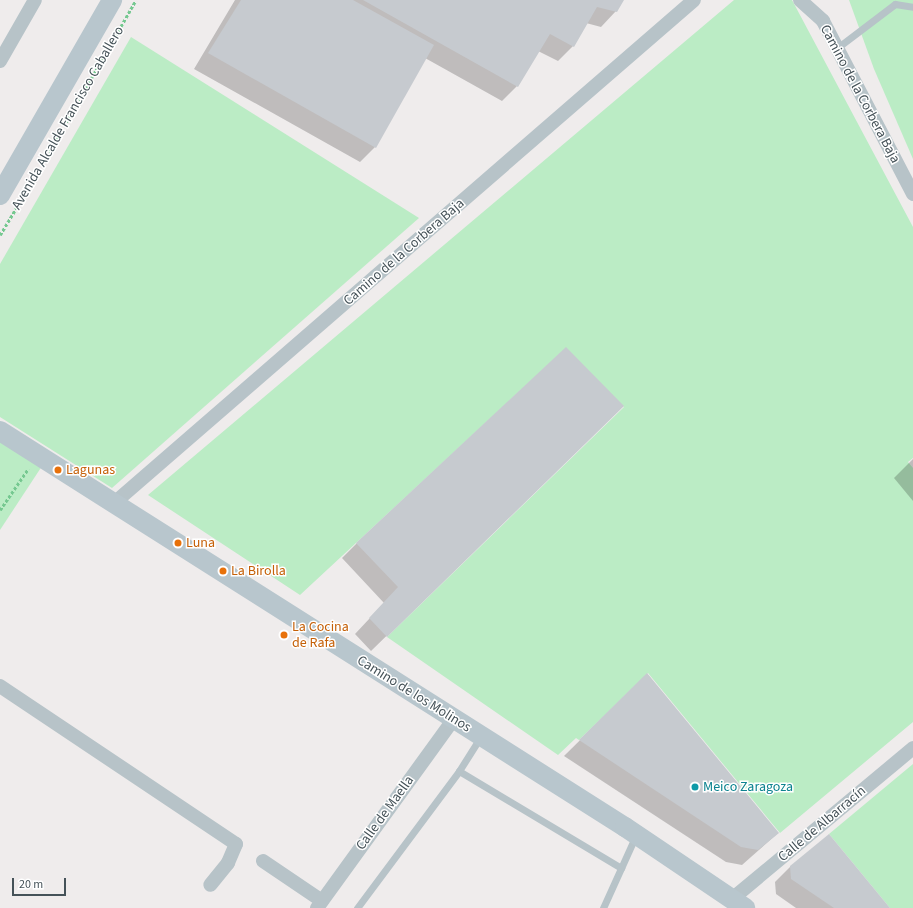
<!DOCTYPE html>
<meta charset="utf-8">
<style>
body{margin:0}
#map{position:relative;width:913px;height:908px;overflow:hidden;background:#efecec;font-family:"Source Sans 3",sans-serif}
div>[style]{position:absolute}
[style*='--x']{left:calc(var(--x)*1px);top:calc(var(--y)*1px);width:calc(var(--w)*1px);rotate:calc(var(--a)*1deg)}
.green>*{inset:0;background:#bbecc5}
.shadow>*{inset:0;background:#0003}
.building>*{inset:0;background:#c6cacf}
.path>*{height:2.5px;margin-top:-1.25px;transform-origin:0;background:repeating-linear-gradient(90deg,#75c890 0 3px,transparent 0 5px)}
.lane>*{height:7px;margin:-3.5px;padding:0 3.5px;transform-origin:3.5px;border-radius:3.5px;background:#b7c3c8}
.street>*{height:14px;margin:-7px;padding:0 7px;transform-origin:7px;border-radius:7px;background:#b7c3c8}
.secondary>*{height:20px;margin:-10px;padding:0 10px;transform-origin:10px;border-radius:10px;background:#b8c6cd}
.dots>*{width:11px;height:11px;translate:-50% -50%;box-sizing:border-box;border:2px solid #fff;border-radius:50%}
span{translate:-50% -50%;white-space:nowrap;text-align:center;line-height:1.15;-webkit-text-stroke:3px #fff;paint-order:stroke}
.street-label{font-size:14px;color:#455258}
.food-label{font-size:14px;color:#c56008}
.left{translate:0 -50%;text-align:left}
.culture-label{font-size:14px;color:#0d838f}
.scale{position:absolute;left:12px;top:878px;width:54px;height:18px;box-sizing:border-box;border:2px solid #455258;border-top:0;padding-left:5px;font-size:12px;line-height:14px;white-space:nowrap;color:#455258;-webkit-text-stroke:3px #fff;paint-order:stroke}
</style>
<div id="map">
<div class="green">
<div style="clip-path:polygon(734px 0,792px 0,913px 227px,913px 458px,908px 462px,913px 468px,913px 722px,780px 833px,648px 673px,579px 740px,576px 738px,558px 755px,387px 637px,624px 407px,566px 348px,300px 595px,148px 495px)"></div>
<div style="clip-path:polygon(849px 0,913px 0,913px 159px,874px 69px)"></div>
<div style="clip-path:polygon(131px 37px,419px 218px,112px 488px,0 417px,0 264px)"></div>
<div style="clip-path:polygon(0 432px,46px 460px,0 530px)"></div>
<div style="clip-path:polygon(913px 764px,913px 908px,890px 908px,829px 834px)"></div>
</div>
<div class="shadow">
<div style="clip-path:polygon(235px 0,623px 0,616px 11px,601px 27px,586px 23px,573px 46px,558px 61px,538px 51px,517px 86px,502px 101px,425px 58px,375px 147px,360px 162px,194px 69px)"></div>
<div style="clip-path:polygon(607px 421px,371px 651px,355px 634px,384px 603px,342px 558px,357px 543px)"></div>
<div style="clip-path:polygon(913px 459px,913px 501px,894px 478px)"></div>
<div style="clip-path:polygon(647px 674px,778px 833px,742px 865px,726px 862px,564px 756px)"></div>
<div style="clip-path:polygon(791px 866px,889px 908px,796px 908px,776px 894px,775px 882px)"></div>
</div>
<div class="building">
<div style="clip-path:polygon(241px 0,353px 0,434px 45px,376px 148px,208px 53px)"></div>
<div style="clip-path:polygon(363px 0,624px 0,617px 12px,597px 7px,574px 47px,550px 34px,518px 87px)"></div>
<div style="clip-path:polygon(566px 347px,624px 406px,387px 637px,369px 618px,398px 587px,356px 543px)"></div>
<div style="clip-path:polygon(647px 673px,779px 833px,758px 850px,741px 847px,579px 740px)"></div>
<div style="clip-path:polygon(829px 834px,890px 908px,834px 908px,791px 879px,790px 866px)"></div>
</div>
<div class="path">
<div style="--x:44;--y:161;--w:185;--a:-60.3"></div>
<div style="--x:0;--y:235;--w:35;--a:-59"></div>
<div style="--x:0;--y:510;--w:50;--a:-55.7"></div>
</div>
<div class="lane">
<div style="--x:837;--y:48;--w:73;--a:-37.2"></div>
<div style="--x:895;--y:4;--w:18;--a:9"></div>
<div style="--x:459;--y:771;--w:189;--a:30.9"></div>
<div style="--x:357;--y:908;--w:171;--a:-53.3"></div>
<div style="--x:459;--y:771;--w:41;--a:-57.8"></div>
<div style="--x:603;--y:908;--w:80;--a:-65.7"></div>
</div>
<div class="street">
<div style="--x:800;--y:0;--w:31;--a:42"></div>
<div style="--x:823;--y:21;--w:195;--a:62.5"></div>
<div style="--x:0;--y:61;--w:70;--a:-60.2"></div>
<div style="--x:113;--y:504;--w:769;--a:-40.94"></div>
<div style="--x:0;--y:686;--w:284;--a:33.8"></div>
<div style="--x:236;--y:844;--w:21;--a:113"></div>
<div style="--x:228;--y:863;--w:28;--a:129"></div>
<div style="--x:263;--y:861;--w:71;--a:34.1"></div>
<div style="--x:732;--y:899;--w:236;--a:-39.8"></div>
<div style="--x:317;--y:908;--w:233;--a:-54.1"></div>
</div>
<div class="secondary">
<div style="--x:0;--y:195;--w:225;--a:-60.1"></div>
<div style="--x:0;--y:431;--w:740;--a:32.36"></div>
<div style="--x:625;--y:827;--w:145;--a:34"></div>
</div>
<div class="dots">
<div style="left:58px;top:470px;background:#e8710a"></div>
<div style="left:178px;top:543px;background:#e8710a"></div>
<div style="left:223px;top:571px;background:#e8710a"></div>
<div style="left:284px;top:635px;background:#e8710a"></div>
<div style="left:695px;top:787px;background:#0f9aa8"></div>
</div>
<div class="street-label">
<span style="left:860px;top:94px;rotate:62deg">Camino de la Corbera Baja</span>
<span style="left:68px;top:118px;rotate:-60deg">Avenida Alcalde Francisco Caballero</span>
<span style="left:404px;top:252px;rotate:-41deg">Camino de la Corbera Baja</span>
<span style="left:414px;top:694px;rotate:32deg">Camino de los Molinos</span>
<span style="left:385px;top:813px;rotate:-54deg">Calle de Maella</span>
<span style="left:822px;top:824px;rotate:-40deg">Calle de Albarracín</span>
</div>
<div class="food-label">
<span class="left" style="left:66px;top:470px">Lagunas</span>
<span class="left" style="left:186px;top:543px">Luna</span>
<span class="left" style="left:231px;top:571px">La Birolla</span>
<span class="left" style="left:292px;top:635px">La Cocina<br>de Rafa</span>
</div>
<div class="culture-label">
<span class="left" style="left:703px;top:787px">Meico Zaragoza</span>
</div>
<div class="scale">20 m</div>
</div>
